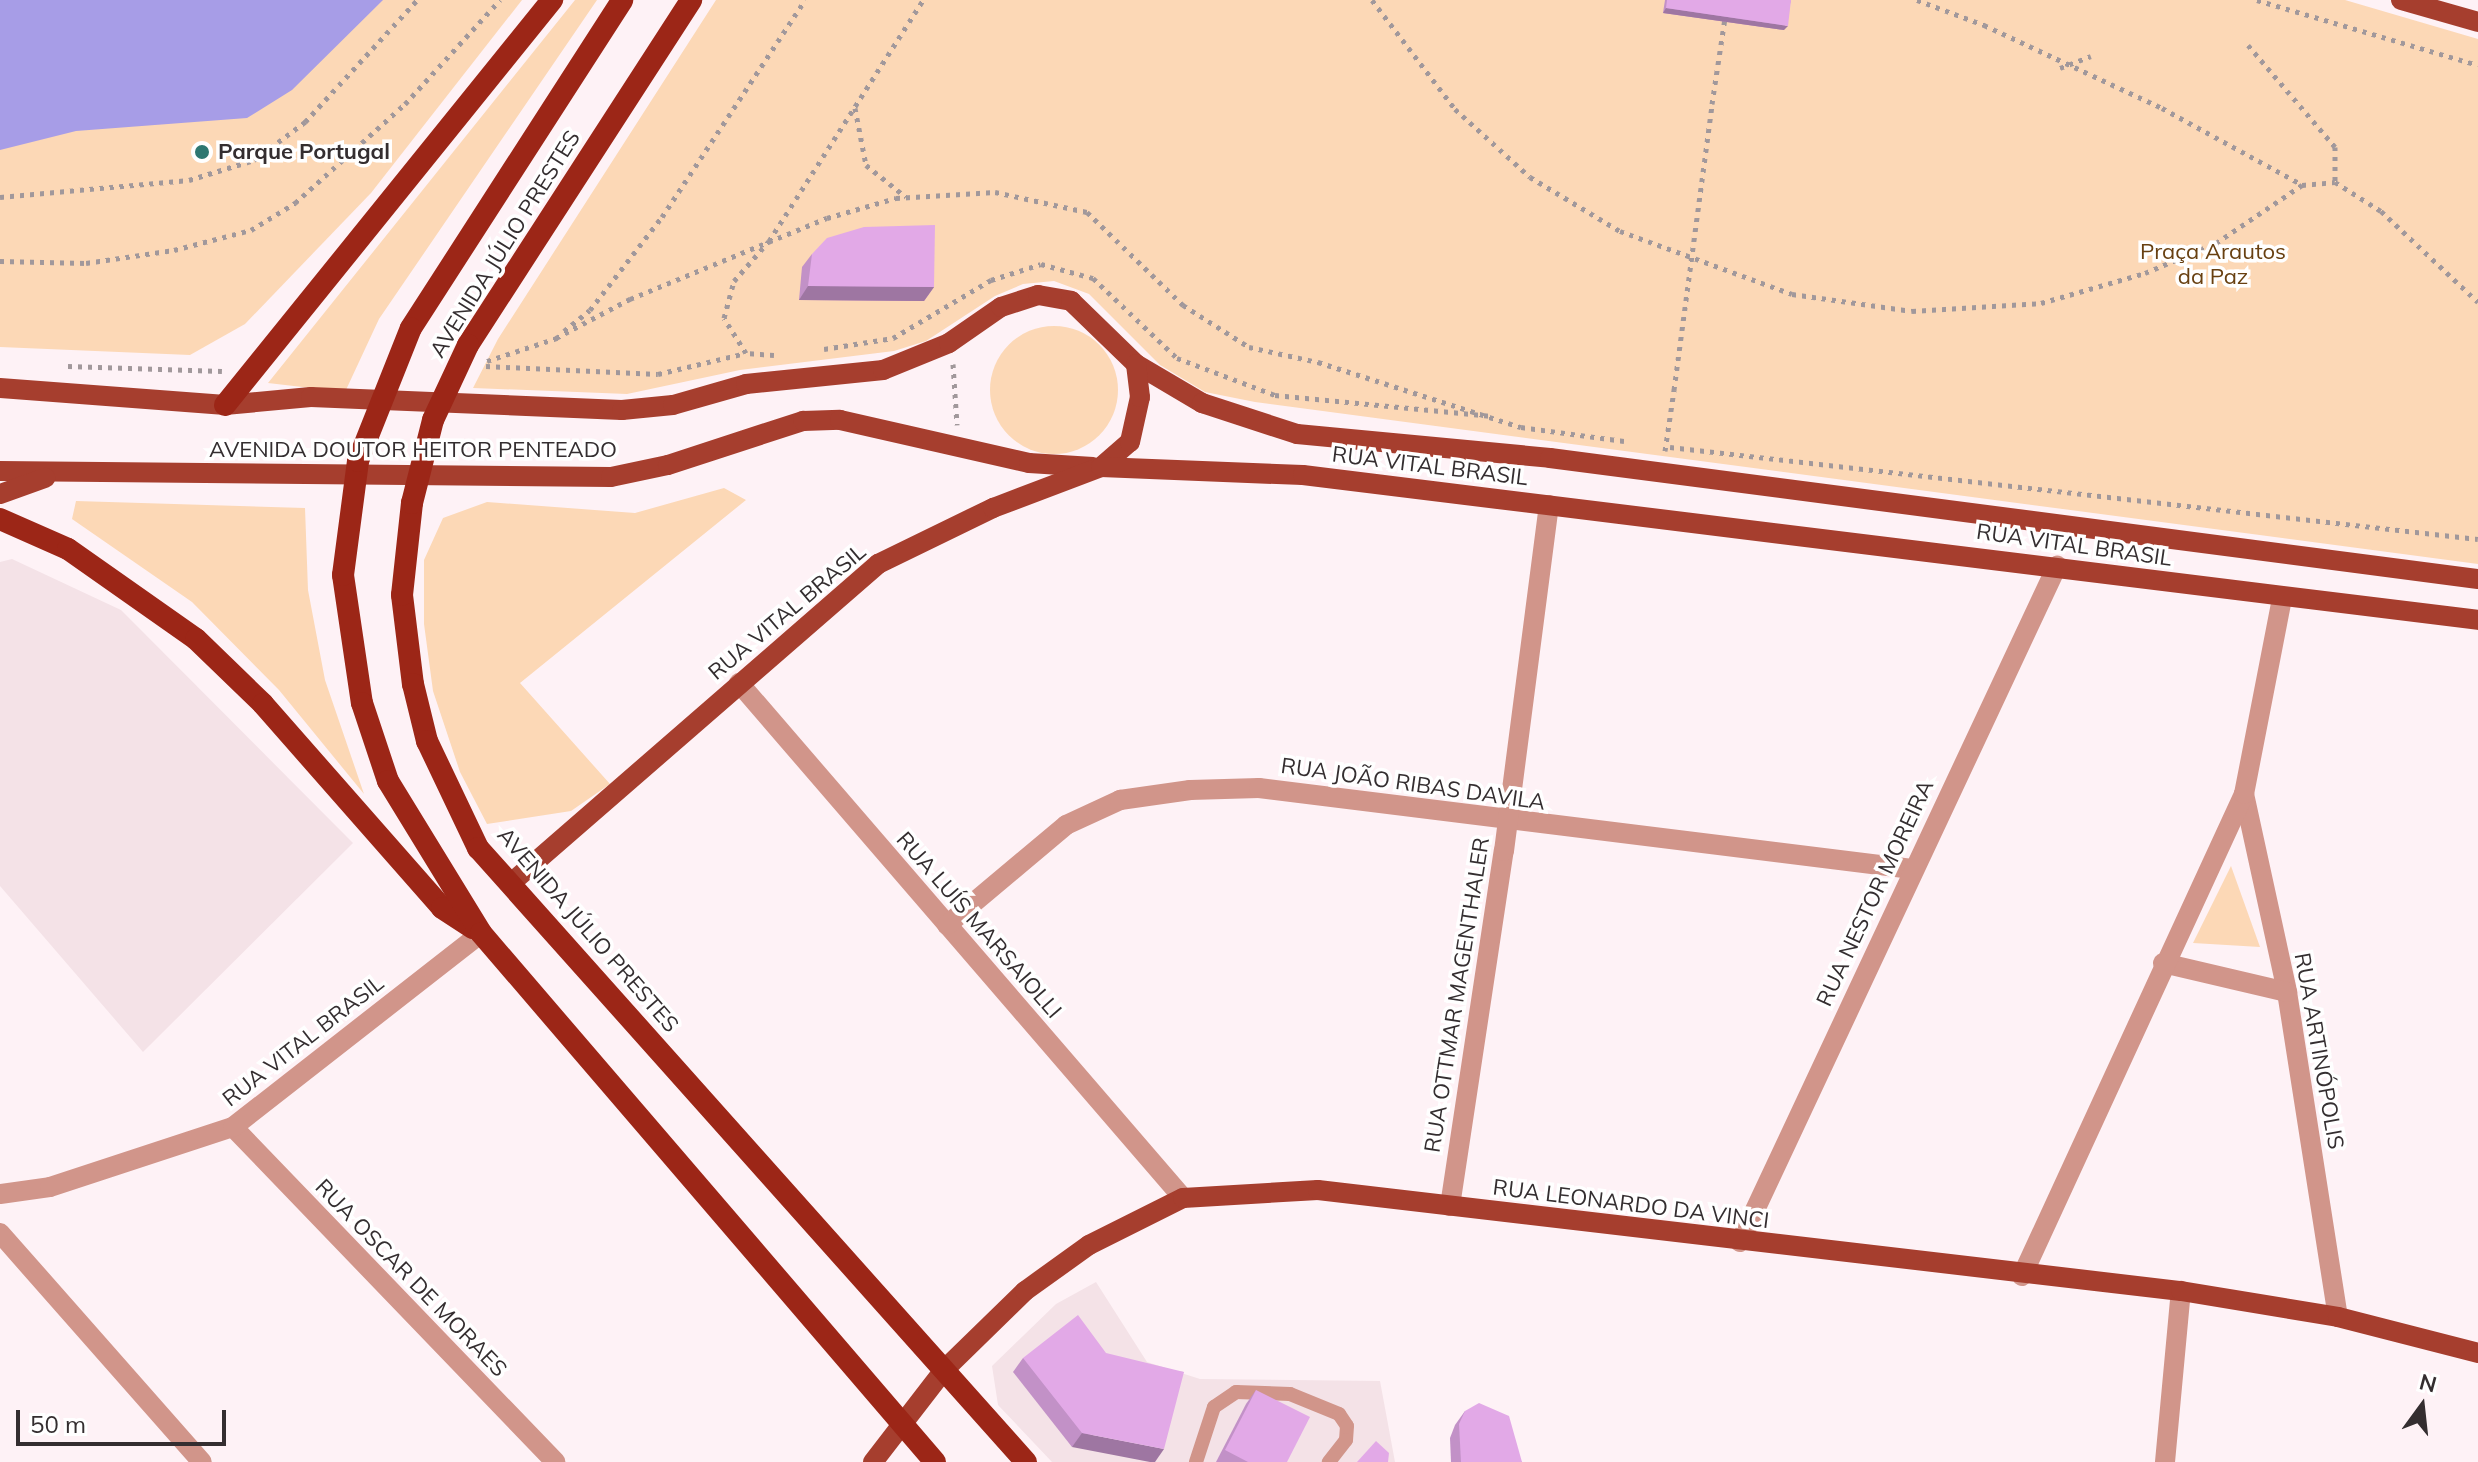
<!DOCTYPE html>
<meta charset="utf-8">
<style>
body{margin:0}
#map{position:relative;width:2478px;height:1462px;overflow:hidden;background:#fef2f6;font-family:Mulish,sans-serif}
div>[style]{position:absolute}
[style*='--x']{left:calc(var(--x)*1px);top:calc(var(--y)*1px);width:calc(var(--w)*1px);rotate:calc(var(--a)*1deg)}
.built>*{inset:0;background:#f4e2e7}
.green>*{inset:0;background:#fcd8b6}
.round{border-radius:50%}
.water>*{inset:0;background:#a79de7}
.path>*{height:5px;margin-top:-2.5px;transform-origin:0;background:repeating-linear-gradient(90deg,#a1989b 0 4px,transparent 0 10px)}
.service>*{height:14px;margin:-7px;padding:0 7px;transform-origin:7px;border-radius:7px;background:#d1958a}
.minor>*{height:20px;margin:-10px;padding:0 10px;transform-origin:10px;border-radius:10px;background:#d1958a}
.tertiary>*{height:20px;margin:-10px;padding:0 10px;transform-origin:10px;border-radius:10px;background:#d1958a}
.primary>*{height:20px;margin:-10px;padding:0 10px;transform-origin:10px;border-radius:10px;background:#a63e2e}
.trunk>*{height:22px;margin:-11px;padding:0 11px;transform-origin:11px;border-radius:11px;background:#9c2617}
.path-bridge>*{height:5px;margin-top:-2.5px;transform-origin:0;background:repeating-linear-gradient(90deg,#a1989b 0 4px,transparent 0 10px)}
.trunk-bridge>*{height:22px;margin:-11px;padding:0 11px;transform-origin:11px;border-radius:11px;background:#9c2617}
.wall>*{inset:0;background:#c291c7}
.shaded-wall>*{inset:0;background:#9e76a2}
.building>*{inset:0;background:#e2a9e7}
.dots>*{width:22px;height:22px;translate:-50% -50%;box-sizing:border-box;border:4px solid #fff;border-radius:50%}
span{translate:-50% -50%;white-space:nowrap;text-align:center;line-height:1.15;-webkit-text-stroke:7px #fff;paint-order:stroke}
.poi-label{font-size:22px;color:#342e30;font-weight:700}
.left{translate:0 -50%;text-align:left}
.street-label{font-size:22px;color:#342e30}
.park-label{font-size:22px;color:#684011}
.north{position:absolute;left:2382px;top:1366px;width:80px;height:80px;-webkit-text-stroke:6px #fff;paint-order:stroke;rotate:15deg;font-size:22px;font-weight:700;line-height:32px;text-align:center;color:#342e30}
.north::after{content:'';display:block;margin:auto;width:28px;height:36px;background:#342e30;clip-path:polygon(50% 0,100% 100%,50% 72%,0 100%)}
.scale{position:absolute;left:16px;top:1410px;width:210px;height:36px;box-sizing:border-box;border:4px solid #342e30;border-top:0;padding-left:10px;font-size:24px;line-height:28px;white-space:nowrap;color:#342e30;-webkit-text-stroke:6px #fff;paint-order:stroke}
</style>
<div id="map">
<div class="built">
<div style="clip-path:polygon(12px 559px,121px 610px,353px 843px,143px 1052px,0 886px,0 562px)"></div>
<div style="clip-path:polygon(1096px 1282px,1147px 1362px,1200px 1379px,1380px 1381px,1395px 1462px,1052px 1462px,998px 1405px,992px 1366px,1056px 1304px)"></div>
</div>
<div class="green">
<div style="clip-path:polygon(0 0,522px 0,371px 193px,245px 324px,190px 355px,0 347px)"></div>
<div style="clip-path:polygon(575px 0,597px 0,379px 319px,345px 392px,268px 383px)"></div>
<div style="clip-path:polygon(716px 0,2345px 0,2478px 39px,2478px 564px,1255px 402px,1205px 392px,1160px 365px,1089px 294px,1054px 281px,1023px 284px,995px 296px,926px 341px,894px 351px,740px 370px,627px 394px,473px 388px,498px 339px)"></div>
<div class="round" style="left:990px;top:326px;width:128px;height:128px"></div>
<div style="clip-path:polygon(724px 488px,746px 500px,520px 683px,610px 784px,571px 811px,487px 824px,460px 772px,433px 691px,424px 624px,424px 560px,443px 518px,487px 502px,635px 513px)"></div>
<div style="clip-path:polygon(76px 501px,305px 508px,308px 590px,325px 680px,364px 794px,279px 690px,192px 602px,72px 519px)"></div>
<div style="clip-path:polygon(2231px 866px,2260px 947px,2193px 943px)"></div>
</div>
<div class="water">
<div style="clip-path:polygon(0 0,383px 0,292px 90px,247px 118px,76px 131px,0 150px)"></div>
</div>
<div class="path">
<div style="--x:1372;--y:0;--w:137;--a:52.7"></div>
<div style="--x:1455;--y:109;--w:101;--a:42.2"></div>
<div style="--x:1530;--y:177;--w:105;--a:31"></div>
<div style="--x:1620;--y:231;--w:183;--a:20.1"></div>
<div style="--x:1792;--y:294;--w:121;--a:8.1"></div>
<div style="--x:1912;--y:311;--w:129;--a:-3.5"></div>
<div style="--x:2041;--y:303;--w:108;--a:-16.1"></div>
<div style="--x:2145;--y:273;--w:77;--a:-22.9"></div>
<div style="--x:2216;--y:243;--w:104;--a:-34"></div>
<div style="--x:2302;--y:185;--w:33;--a:-5"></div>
<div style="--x:2335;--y:182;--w:54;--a:32.2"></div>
<div style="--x:2381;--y:211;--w:133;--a:43.2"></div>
<div style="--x:1917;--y:0;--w:72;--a:20.5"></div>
<div style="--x:1984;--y:25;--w:196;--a:25"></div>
<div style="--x:2162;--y:108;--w:158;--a:28.7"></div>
<div style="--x:2257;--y:0;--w:230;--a:16.4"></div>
<div style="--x:2248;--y:45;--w:134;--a:49.5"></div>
<div style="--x:2335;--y:147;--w:35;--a:90"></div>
<div style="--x:2060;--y:68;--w:33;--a:-21"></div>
<div style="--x:1712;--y:104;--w:87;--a:-81.4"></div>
<div style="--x:855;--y:108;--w:58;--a:79.1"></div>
<div style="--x:866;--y:165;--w:51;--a:38.7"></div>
<div style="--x:0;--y:197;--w:190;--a:-5.1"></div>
<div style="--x:189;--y:180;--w:68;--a:-17.1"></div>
<div style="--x:254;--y:160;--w:64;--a:-36.7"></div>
<div style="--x:305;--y:122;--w:166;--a:-47.4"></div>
<div style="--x:0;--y:261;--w:86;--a:1.3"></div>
<div style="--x:86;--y:263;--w:89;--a:-8.4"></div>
<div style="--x:174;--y:250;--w:80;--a:-14.6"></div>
<div style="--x:251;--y:230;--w:52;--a:-31.5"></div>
<div style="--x:295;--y:203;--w:148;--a:-42"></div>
<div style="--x:405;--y:104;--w:141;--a:-47.6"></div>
<div style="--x:564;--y:331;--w:33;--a:-39"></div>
<div style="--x:590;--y:310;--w:118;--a:-52.3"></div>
<div style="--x:662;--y:217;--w:260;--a:-56.6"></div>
<div style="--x:556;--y:338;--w:84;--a:-27.8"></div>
<div style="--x:630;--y:299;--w:213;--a:-22.4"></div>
<div style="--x:827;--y:218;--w:72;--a:-16.2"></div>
<div style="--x:896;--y:198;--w:99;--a:-3.5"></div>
<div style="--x:995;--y:192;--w:94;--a:12.3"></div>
<div style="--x:1087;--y:212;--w:134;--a:44.1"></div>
<div style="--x:1183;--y:305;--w:78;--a:32.5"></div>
<div style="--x:1249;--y:347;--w:71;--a:12.3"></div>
<div style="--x:1318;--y:362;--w:213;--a:17.8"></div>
<div style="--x:1521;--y:427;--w:104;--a:7.7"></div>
<div style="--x:824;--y:349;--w:70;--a:-9.1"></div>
<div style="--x:893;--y:338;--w:114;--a:-30.6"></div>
<div style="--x:991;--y:280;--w:52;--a:-17.7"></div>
<div style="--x:1041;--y:264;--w:54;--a:15.1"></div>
<div style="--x:1093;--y:278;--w:116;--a:43.6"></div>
<div style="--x:1177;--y:358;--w:105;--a:20.7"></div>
<div style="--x:1275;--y:395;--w:218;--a:5.5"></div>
<div style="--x:774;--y:355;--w:28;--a:-176"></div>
<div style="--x:746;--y:353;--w:41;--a:-122.2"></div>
<div style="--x:724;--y:318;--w:38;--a:-75"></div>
<div style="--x:734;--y:281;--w:53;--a:-48.8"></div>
<div style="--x:769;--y:241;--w:286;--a:-57.4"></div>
<div style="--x:487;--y:361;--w:74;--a:-18.2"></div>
<div style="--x:953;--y:364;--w:61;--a:86.2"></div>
<div style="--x:68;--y:366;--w:154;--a:1.9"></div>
<div style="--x:486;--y:366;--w:172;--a:2.7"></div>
<div style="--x:658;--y:374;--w:90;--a:-13.4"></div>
<div style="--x:1670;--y:447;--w:813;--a:6.5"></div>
<div style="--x:1665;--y:451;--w:62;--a:-81.6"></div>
</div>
<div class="service">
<div style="--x:1196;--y:1462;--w:58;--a:-71.9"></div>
<div style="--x:1214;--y:1407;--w:27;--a:-34"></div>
<div style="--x:1236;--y:1392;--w:54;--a:2.1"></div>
<div style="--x:1290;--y:1394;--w:53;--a:22.2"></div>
<div style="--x:1339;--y:1414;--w:14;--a:56"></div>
<div style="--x:1347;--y:1426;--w:14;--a:94"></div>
<div style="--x:1346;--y:1440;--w:28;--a:128"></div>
</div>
<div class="minor">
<div style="--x:739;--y:683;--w:680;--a:49.23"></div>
<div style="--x:2244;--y:794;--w:203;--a:77.7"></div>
<div style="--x:2287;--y:992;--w:329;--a:81.1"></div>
<div style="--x:947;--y:925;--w:155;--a:-40"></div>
<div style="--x:1066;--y:825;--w:60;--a:-24.8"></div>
<div style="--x:1120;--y:800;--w:71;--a:-8.1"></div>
<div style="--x:1190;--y:790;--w:69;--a:-1.7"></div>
<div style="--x:1259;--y:788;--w:658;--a:7.07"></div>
<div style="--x:2163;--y:963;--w:127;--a:13.2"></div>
<div style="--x:233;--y:1127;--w:465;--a:46.1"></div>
<div style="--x:0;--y:1194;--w:50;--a:-8"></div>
<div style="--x:50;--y:1187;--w:193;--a:-18.2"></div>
<div style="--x:233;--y:1127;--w:315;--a:-38"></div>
<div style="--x:1450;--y:1206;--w:359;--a:-81.4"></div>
<div style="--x:1504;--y:851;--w:349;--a:-82.6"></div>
<div style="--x:0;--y:1233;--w:305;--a:48.6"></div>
<div style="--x:1740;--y:1242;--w:747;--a:-64.88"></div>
<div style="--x:2022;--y:1276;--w:531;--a:-65.27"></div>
<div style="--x:2244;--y:794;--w:200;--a:-79"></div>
</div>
<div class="tertiary">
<div style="--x:2165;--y:1462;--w:172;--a:-84.7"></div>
</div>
<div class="primary">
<div style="--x:2401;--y:0;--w:80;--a:15.9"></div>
<div style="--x:0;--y:388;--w:226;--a:4.3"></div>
<div style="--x:225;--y:405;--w:86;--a:-5.3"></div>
<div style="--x:311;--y:397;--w:311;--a:2.4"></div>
<div style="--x:622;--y:410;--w:51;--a:-5.6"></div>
<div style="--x:673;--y:405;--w:76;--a:-16"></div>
<div style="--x:746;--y:384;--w:138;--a:-5.8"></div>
<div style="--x:883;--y:370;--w:71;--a:-22.2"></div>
<div style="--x:949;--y:343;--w:63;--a:-34.7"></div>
<div style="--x:1001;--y:307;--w:39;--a:-18"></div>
<div style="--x:1038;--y:295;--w:34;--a:10"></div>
<div style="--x:1071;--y:301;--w:91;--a:44.1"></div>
<div style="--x:1136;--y:364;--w:77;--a:30.6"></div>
<div style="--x:1202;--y:403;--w:100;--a:18.1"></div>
<div style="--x:1297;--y:434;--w:254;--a:5.4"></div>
<div style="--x:1550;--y:458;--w:936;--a:7.43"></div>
<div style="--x:1101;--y:467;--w:38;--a:-41"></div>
<div style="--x:1130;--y:442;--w:46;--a:-77.5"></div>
<div style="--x:1140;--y:397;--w:33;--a:-97"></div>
<div style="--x:0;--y:471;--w:611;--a:0.56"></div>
<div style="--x:611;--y:477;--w:58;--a:-11.9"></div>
<div style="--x:668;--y:465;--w:142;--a:-18.1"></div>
<div style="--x:803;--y:421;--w:37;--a:-2"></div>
<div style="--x:840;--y:420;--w:194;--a:12.8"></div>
<div style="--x:1029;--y:463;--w:64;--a:3.6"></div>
<div style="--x:0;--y:494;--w:48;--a:-19.6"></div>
<div style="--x:510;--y:884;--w:488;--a:-41"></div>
<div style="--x:878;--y:564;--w:128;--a:-26"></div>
<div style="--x:993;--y:508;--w:116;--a:-20.8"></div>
<div style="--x:1101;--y:467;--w:202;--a:2.3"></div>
<div style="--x:1303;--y:475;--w:1184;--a:7.03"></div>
<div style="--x:873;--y:1462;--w:116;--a:-52.3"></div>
<div style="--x:944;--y:1370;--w:113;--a:-44.3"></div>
<div style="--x:1025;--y:1291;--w:79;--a:-35.7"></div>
<div style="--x:1089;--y:1245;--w:105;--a:-26.6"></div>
<div style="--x:1183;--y:1198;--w:135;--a:-3.4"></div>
<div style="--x:1318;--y:1190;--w:869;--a:6.68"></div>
<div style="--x:2181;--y:1291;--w:159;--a:9.4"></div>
<div style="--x:2338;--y:1317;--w:145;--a:14.4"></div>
</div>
<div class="trunk">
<div style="--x:411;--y:328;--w:390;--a:-57.2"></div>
<div style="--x:468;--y:345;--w:411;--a:-57.1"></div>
<div style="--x:225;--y:405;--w:521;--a:-51.08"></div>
<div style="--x:0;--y:519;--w:74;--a:23.8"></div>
<div style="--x:68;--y:549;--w:156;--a:35.1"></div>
<div style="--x:196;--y:639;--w:93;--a:44.1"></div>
<div style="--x:263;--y:704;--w:271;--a:48.7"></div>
<div style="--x:442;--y:908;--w:37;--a:33"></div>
<div style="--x:343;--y:575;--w:129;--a:81.6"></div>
<div style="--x:362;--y:703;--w:82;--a:71.6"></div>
<div style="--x:388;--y:781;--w:178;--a:58.5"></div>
<div style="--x:481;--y:933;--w:697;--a:49.36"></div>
<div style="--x:402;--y:595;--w:90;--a:83"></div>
<div style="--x:413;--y:684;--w:59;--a:76.2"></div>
<div style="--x:427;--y:741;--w:119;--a:64.5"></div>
<div style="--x:478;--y:848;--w:823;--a:48.25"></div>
</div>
<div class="path-bridge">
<div style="--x:1674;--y:390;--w:289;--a:-82.4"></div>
</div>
<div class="trunk-bridge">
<div style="--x:343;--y:575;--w:115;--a:-82.5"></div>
<div style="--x:358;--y:461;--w:143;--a:-68.3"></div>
<div style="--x:402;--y:595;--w:93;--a:-83.8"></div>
<div style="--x:412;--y:503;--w:86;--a:-75.8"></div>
<div style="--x:433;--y:420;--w:83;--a:-65"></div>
</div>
<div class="wall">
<div style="clip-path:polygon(1665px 0,1791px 0,1784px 30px,1663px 13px)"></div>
<div style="clip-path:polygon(812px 254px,934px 287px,924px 301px,799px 300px,802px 267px)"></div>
<div style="clip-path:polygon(1023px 1358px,1184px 1372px,1072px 1447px,1013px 1372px)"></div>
<div style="clip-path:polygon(1256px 1390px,1287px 1462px,1216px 1462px,1246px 1404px)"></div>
<div style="clip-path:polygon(1465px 1411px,1522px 1462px,1451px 1462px,1450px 1438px,1455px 1425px)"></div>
</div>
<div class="shaded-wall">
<div style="clip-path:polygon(1666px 8px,1788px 26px,1784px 30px,1663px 13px)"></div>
<div style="clip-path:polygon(808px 286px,934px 287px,924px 301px,799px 300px)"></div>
<div style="clip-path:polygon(1082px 1433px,1164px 1449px,1155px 1462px,1150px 1462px,1072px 1447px)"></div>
</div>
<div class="building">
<div style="clip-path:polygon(1667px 0,1791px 0,1788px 26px,1666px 8px)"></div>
<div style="clip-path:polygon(935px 225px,934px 287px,808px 286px,812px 254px,827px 238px,864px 227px)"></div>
<div style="clip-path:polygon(1078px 1315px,1106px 1353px,1184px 1372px,1164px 1449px,1082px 1433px,1023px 1358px)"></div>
<div style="clip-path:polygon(1256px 1390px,1310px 1417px,1287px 1462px,1248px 1462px,1225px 1450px)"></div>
<div style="clip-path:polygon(1479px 1403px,1509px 1416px,1522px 1462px,1461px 1462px,1459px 1424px,1465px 1411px)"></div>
<div style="clip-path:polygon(1376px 1441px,1389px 1453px,1388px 1462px,1357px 1462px)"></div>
</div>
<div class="dots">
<div style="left:202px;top:152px;background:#2e7771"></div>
</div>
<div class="poi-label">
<span class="left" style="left:218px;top:152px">Parque Portugal</span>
</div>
<div class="street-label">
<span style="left:505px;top:244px;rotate:-58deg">AVENIDA JÚLIO PRESTES</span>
<span style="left:413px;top:450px">AVENIDA DOUTOR HEITOR PENTEADO</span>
<span style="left:1430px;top:466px;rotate:7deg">RUA VITAL BRASIL</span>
<span style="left:2074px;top:545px;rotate:8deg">RUA VITAL BRASIL</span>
<span style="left:787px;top:612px;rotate:-40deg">RUA VITAL BRASIL</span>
<span style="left:1413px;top:784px;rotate:8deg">RUA JOÃO RIBAS DAVILA</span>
<span style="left:1875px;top:893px;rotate:-65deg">RUA NESTOR MOREIRA</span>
<span style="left:979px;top:925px;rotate:49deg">RUA LUÍS MARSAIOLLI</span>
<span style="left:588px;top:930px;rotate:49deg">AVENIDA JÚLIO PRESTES</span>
<span style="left:1457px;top:995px;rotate:-81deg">RUA OTTMAR MAGENTHALER</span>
<span style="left:303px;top:1041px;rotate:-38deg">RUA VITAL BRASIL</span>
<span style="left:2319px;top:1051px;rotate:80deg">RUA ARTINÓPOLIS</span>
<span style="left:1631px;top:1204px;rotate:7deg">RUA LEONARDO DA VINCI</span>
<span style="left:411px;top:1278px;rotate:46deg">RUA OSCAR DE MORAES</span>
</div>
<div class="park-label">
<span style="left:2213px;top:264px">Praça Arautos<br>da Paz</span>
</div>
<div class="north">N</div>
<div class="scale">50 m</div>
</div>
